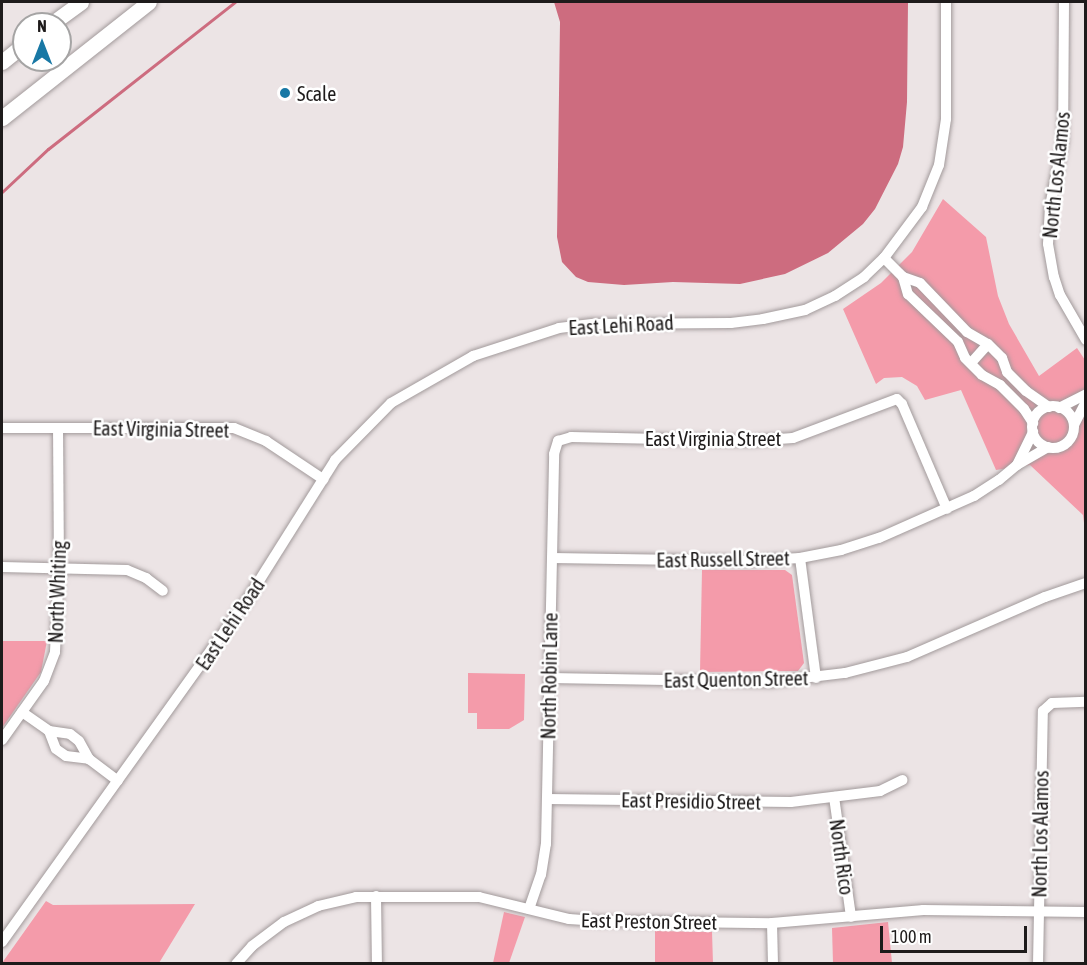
<!DOCTYPE html>
<style>
body{margin:0}
#map{position:relative;width:1087px;height:965px;overflow:hidden;background:#ece4e5;font-family:"Asap Condensed",sans-serif}
div>[style]{position:absolute}
[style*='--x']{left:calc(var(--x)*1px);top:calc(var(--y)*1px);width:calc(var(--w)*1px);rotate:calc(var(--a)*1deg)}
.green>*{inset:0;background:#f49baa}
.water>*{inset:0;background:#cd6c7f}
.stream>*{height:3px;margin:-1.5px;padding:0 1.5px;transform-origin:1.5px;border-radius:1.5px;background:#cd6c7f}
.roads{filter:drop-shadow(0 0 2px #a29a9b) drop-shadow(0 0 2px #a29a9b)}
.minor>*{height:10px;margin:-5px;padding:0 5px;transform-origin:5px;border-radius:5px;background:#fff}
.minor>.ring{margin:-5px;padding:0;box-sizing:content-box;background:none;border:10px solid #fff;border-radius:50%}
.highway>*{height:15px;margin:-7.5px;padding:0 7.5px;transform-origin:7.5px;border-radius:7.5px;background:#fff}
.dots>*{width:16px;height:16px;translate:-50% -50%;box-sizing:border-box;border:3px solid #fff;border-radius:50%}
span{translate:-50% -50%;white-space:nowrap;text-align:center;line-height:1.15;-webkit-text-stroke:5px #fff;paint-order:stroke}
.poi-label{font-size:20px;color:#1e1b1b}
.left{translate:0 -50%;text-align:left}
.street-label{font-size:20px;color:#1e1b1b}
.frame{position:absolute;inset:0;border:3px solid #1e1b1b;pointer-events:none}
.north{position:absolute;left:12px;top:12px;width:60px;height:60px;box-sizing:border-box;background:#fff;border:2px solid #a5a4a4;border-radius:50%;rotate:0deg;font-size:16px;font-weight:700;line-height:24px;text-align:center;color:#1e1b1b}
.north::after{content:'';display:block;margin:auto;width:21px;height:27px;background:#1878a5;clip-path:polygon(50% 0,100% 100%,50% 72%,0 100%)}
.scale{position:absolute;left:880px;top:926px;width:147px;height:27px;box-sizing:border-box;border:3px solid #1e1b1b;border-top:0;padding-left:8px;font-size:18px;line-height:21px;white-space:nowrap;color:#1e1b1b;-webkit-text-stroke:4px #fff;paint-order:stroke}
</style>
<div id="map">
<div class="green">
<div style="clip-path:polygon(943px 199px,986px 237px,998px 296px,1009px 324px,1039px 376px,1077px 348px,1085px 360px,1085px 531px,1083px 515px,1030px 465px,996px 470px,961px 390px,925px 400px,917px 386px,902px 377px,884px 378px,876px 384px,843px 309px,881px 283px,912px 252px)"></div>
<div style="clip-path:polygon(702px 570px,785px 570px,792px 575px,804px 663px,798px 671px,700px 672px)"></div>
<div style="clip-path:polygon(2px 641px,47px 641px,41px 672px,2px 728px)"></div>
<div style="clip-path:polygon(468px 673px,525px 674px,524px 720px,509px 729px,477px 729px,477px 713px,468px 713px)"></div>
<div style="clip-path:polygon(46px 901px,53px 905px,195px 904px,159px 963px,2px 963px)"></div>
<div style="clip-path:polygon(504px 912px,525px 917px,509px 963px,493px 963px)"></div>
<div style="clip-path:polygon(888px 922px,892px 963px,833px 963px,832px 928px)"></div>
<div style="clip-path:polygon(655px 931px,712px 932px,713px 963px,655px 963px)"></div>
</div>
<div class="water">
<div style="clip-path:polygon(554px 2px,908px 2px,907px 102px,903px 147px,898px 164px,875px 209px,863px 224px,828px 253px,785px 274px,740px 284px,673px 282px,624px 285px,588px 282px,576px 277px,562px 262px,557px 237px,560px 22px)"></div>
</div>
<div class="stream">
<div style="--x:2;--y:192;--w:63;--a:-43.1"></div>
<div style="--x:48;--y:149;--w:238;--a:-38.2"></div>
</div>
<div class="roads">
<div class="minor">
<div style="--x:1064;--y:2;--w:139;--a:90.4"></div>
<div style="--x:1063;--y:141;--w:66;--a:101.3"></div>
<div style="--x:1050;--y:206;--w:38;--a:93"></div>
<div style="--x:1048;--y:244;--w:34;--a:80"></div>
<div style="--x:1054;--y:277;--w:19;--a:72"></div>
<div style="--x:1060;--y:295;--w:52;--a:60"></div>
<div style="--x:884;--y:258;--w:27;--a:45"></div>
<div style="--x:903;--y:277;--w:18;--a:19"></div>
<div style="--x:920;--y:283;--w:68;--a:46.2"></div>
<div style="--x:967;--y:332;--w:24;--a:30"></div>
<div style="--x:988;--y:344;--w:20;--a:45"></div>
<div style="--x:1002;--y:358;--w:15;--a:70"></div>
<div style="--x:1007;--y:372;--w:27;--a:45"></div>
<div style="--x:1026;--y:391;--w:28;--a:35"></div>
<div style="--x:903;--y:277;--w:18;--a:74"></div>
<div style="--x:908;--y:294;--w:69;--a:43.8"></div>
<div style="--x:958;--y:342;--w:17;--a:66"></div>
<div style="--x:965;--y:358;--w:24;--a:45"></div>
<div style="--x:982;--y:375;--w:21;--a:29"></div>
<div style="--x:1000;--y:385;--w:34;--a:45"></div>
<div style="--x:1024;--y:409;--w:17;--a:57"></div>
<div style="--x:971;--y:363;--w:25;--a:-48"></div>
<div class="ring" style="left:1032px;top:406px;width:32px;height:32px"></div>
<div style="--x:1059;--y:408;--w:30;--a:-27"></div>
<div style="--x:1074;--y:425;--w:27;--a:-63"></div>
<div style="--x:2;--y:428;--w:232;--a:0"></div>
<div style="--x:234;--y:428;--w:35;--a:22"></div>
<div style="--x:266;--y:441;--w:69;--a:33.7"></div>
<div style="--x:1017;--y:465;--w:37;--a:-64"></div>
<div style="--x:552;--y:558;--w:197;--a:0.9"></div>
<div style="--x:749;--y:561;--w:51;--a:-3.4"></div>
<div style="--x:800;--y:558;--w:42;--a:-11"></div>
<div style="--x:841;--y:550;--w:40;--a:-18"></div>
<div style="--x:879;--y:538;--w:104;--a:-23.9"></div>
<div style="--x:974;--y:496;--w:30;--a:-33"></div>
<div style="--x:999;--y:480;--w:23;--a:-40"></div>
<div style="--x:1017;--y:465;--w:36;--a:-30"></div>
<div style="--x:800;--y:558;--w:121;--a:82.4"></div>
<div style="--x:2;--y:567;--w:125;--a:1.4"></div>
<div style="--x:127;--y:570;--w:21;--a:23"></div>
<div style="--x:146;--y:578;--w:21;--a:37"></div>
<div style="--x:549;--y:678;--w:220;--a:1"></div>
<div style="--x:769;--y:682;--w:77;--a:-6.8"></div>
<div style="--x:845;--y:673;--w:64;--a:-14.5"></div>
<div style="--x:907;--y:657;--w:150;--a:-23.5"></div>
<div style="--x:1045;--y:597;--w:43;--a:-18.9"></div>
<div style="--x:22;--y:712;--w:33;--a:35"></div>
<div style="--x:49;--y:731;--w:21;--a:8"></div>
<div style="--x:70;--y:734;--w:11;--a:38"></div>
<div style="--x:79;--y:741;--w:21;--a:61"></div>
<div style="--x:89;--y:759;--w:36;--a:37"></div>
<div style="--x:49;--y:731;--w:19;--a:69"></div>
<div style="--x:56;--y:749;--w:12;--a:35"></div>
<div style="--x:66;--y:756;--w:23;--a:7"></div>
<div style="--x:2;--y:740;--w:72;--a:-54.6"></div>
<div style="--x:44;--y:681;--w:31;--a:-69"></div>
<div style="--x:55;--y:652;--w:84;--a:-87.3"></div>
<div style="--x:59;--y:568;--w:139;--a:-90.4"></div>
<div style="--x:834;--y:797;--w:121;--a:81.9"></div>
<div style="--x:547;--y:799;--w:244;--a:0.7"></div>
<div style="--x:791;--y:802;--w:90;--a:-7"></div>
<div style="--x:880;--y:791;--w:25;--a:-26"></div>
<div style="--x:376;--y:896;--w:68;--a:89.2"></div>
<div style="--x:529;--y:909;--w:36;--a:-71"></div>
<div style="--x:541;--y:875;--w:31;--a:-81"></div>
<div style="--x:546;--y:844;--w:390;--a:-88.8"></div>
<div style="--x:554;--y:454;--w:14;--a:-73"></div>
<div style="--x:558;--y:441;--w:14;--a:-17"></div>
<div style="--x:571;--y:437;--w:180;--a:1.3"></div>
<div style="--x:751;--y:441;--w:42;--a:-4.1"></div>
<div style="--x:793;--y:438;--w:111;--a:-20.6"></div>
<div style="--x:897;--y:399;--w:7;--a:45"></div>
<div style="--x:902;--y:404;--w:114;--a:66.8"></div>
<div style="--x:772;--y:923;--w:41;--a:88.6"></div>
<div style="--x:2;--y:942;--w:421;--a:-54.4"></div>
<div style="--x:247;--y:600;--w:165;--a:-57.8"></div>
<div style="--x:335;--y:460;--w:80;--a:-45.5"></div>
<div style="--x:391;--y:403;--w:95;--a:-29.8"></div>
<div style="--x:473;--y:356;--w:90;--a:-18"></div>
<div style="--x:559;--y:328;--w:35;--a:-7"></div>
<div style="--x:594;--y:324;--w:137;--a:-0.4"></div>
<div style="--x:731;--y:323;--w:32;--a:-7"></div>
<div style="--x:763;--y:319;--w:43;--a:-12.1"></div>
<div style="--x:805;--y:310;--w:33;--a:-25"></div>
<div style="--x:835;--y:296;--w:35;--a:-33"></div>
<div style="--x:864;--y:277;--w:28;--a:-44"></div>
<div style="--x:884;--y:258;--w:64;--a:-53.3"></div>
<div style="--x:922;--y:207;--w:45;--a:-68"></div>
<div style="--x:939;--y:165;--w:47;--a:-81.3"></div>
<div style="--x:946;--y:119;--w:117;--a:-90"></div>
<div style="--x:236;--y:964;--w:24;--a:-48"></div>
<div style="--x:252;--y:946;--w:40;--a:-37"></div>
<div style="--x:284;--y:922;--w:38;--a:-25"></div>
<div style="--x:318;--y:906;--w:39;--a:-13"></div>
<div style="--x:356;--y:897;--w:123;--a:0"></div>
<div style="--x:479;--y:897;--w:93;--a:13.7"></div>
<div style="--x:569;--y:919;--w:27;--a:4"></div>
<div style="--x:596;--y:921;--w:176;--a:0.7"></div>
<div style="--x:772;--y:923;--w:152;--a:-4.9"></div>
<div style="--x:923;--y:910;--w:163;--a:0.7"></div>
<div style="--x:1038;--y:964;--w:253;--a:-88.9"></div>
<div style="--x:1043;--y:711;--w:12;--a:-42"></div>
<div style="--x:1052;--y:703;--w:34;--a:-2"></div>
</div>
<div class="highway">
<div style="--x:51;--y:24;--w:37;--a:-36"></div>
<div style="--x:2;--y:62;--w:28;--a:-39"></div>
<div style="--x:2;--y:118;--w:187;--a:-38.3"></div>
</div>
</div>
<div class="dots">
<div style="left:285px;top:93px;background:#1878a5"></div>
</div>
<div class="poi-label">
<span class="left" style="left:297px;top:93px">Scale</span>
</div>
<div class="street-label">
<span style="left:1056px;top:175px;rotate:-84deg">North Los Alamos</span>
<span style="left:621px;top:325px;rotate:-3deg">East Lehi Road</span>
<span style="left:161px;top:429px;rotate:1deg">East Virginia Street</span>
<span style="left:713px;top:438px">East Virginia Street</span>
<span style="left:723px;top:559px;rotate:-1deg">East Russell Street</span>
<span style="left:57px;top:592px;rotate:-88deg">North Whiting</span>
<span style="left:230px;top:624px;rotate:-56deg">East Lehi Road</span>
<span style="left:549px;top:676px;rotate:-89deg">North Robin Lane</span>
<span style="left:736px;top:679px;rotate:-1deg">East Quenton Street</span>
<span style="left:691px;top:801px;rotate:1deg">East Presidio Street</span>
<span style="left:1040px;top:834px;rotate:-89deg">North Los Alamos</span>
<span style="left:842px;top:857px;rotate:82deg">North Rico</span>
<span style="left:649px;top:921px;rotate:1deg">East Preston Street</span>
</div>
<div class="frame"></div>
<div class="north">N</div>
<div class="scale">100 m</div>
</div>
